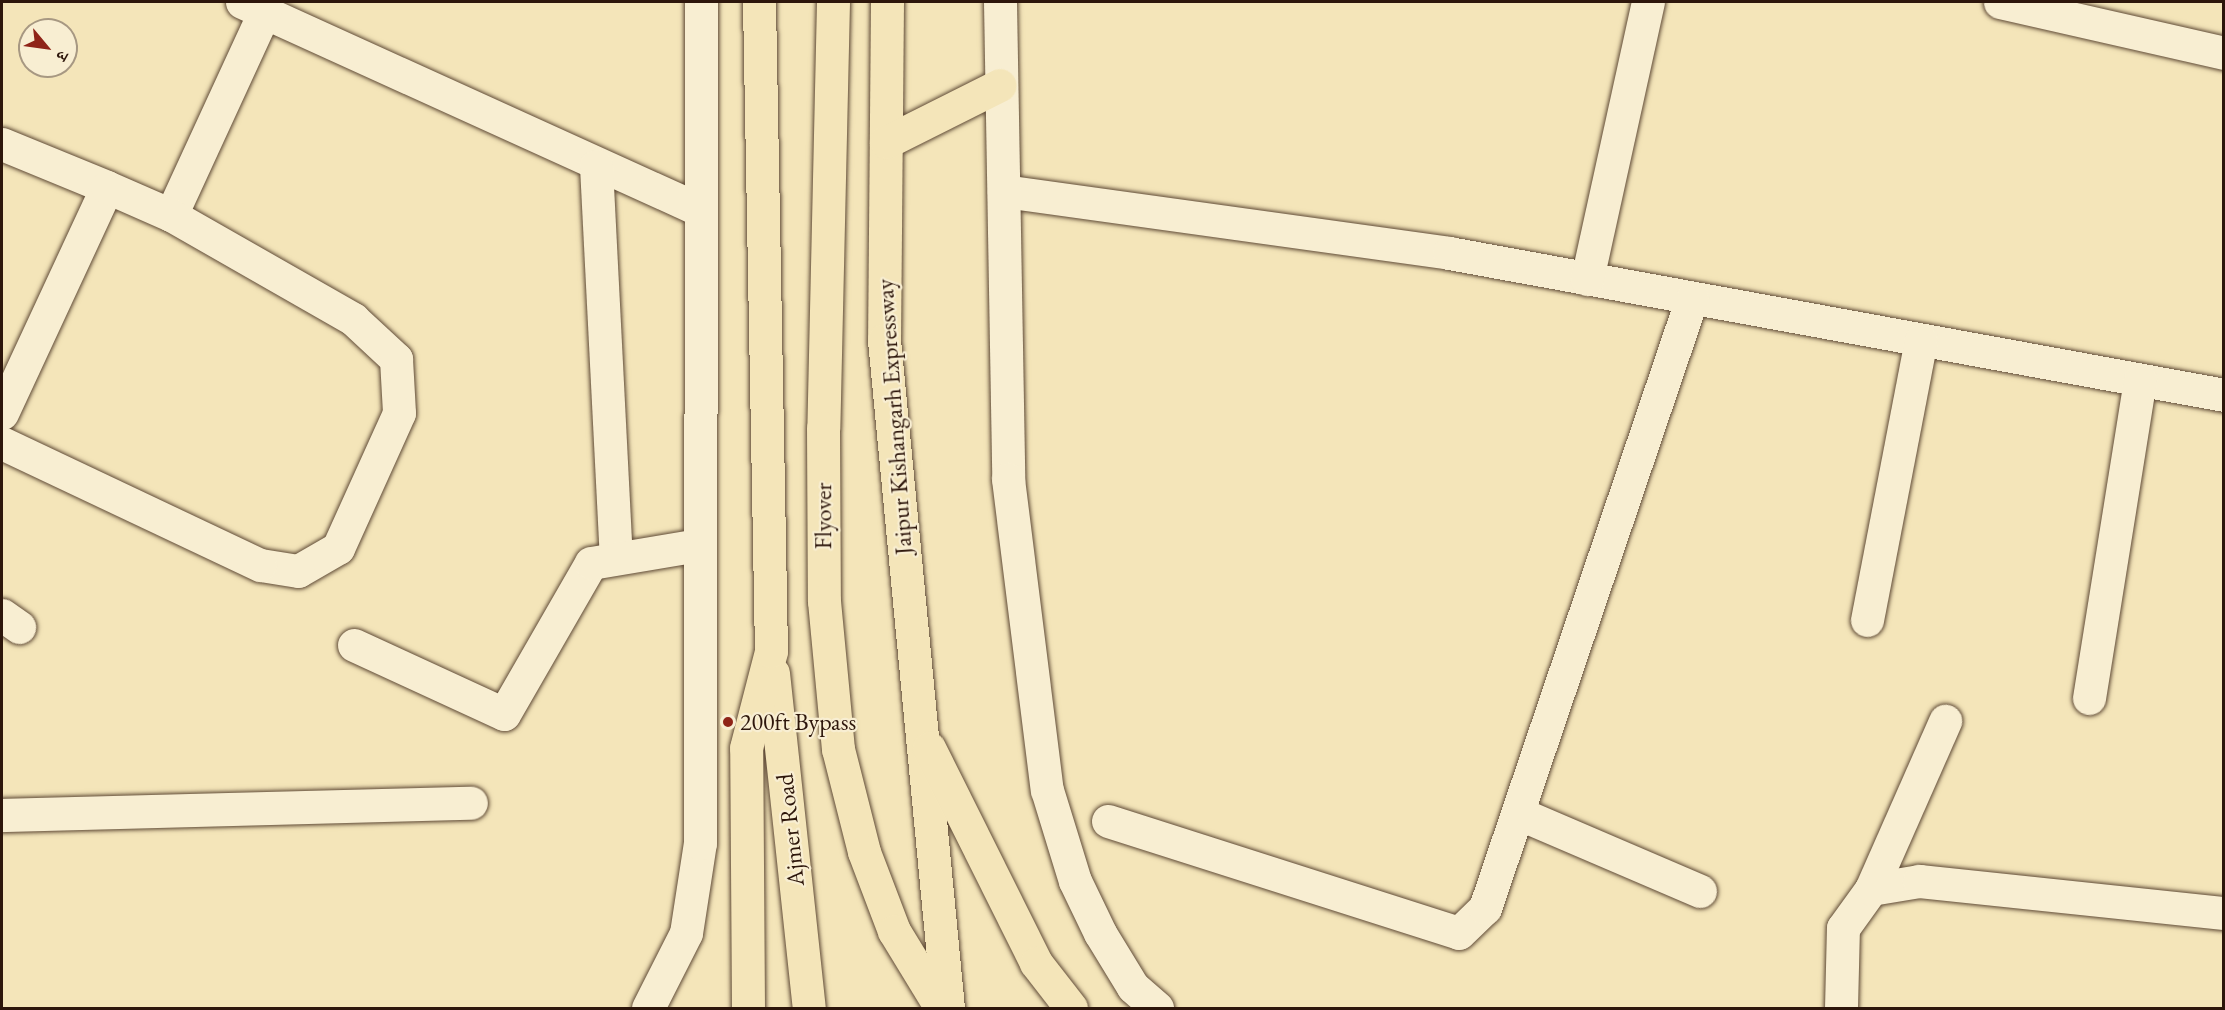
<!DOCTYPE html>
<meta charset="utf-8">
<style>
body{margin:0}
#map{position:relative;width:2225px;height:1010px;overflow:hidden;background:#f4e5b9;font-family:"EB Garamond","Noto Serif Devanagari",serif}
div>[style]{position:absolute}
[style*='--x']{left:calc(var(--x)*1px);top:calc(var(--y)*1px);width:calc(var(--w)*1px);rotate:calc(var(--a)*1deg)}
.roads{filter:drop-shadow(0 0 2px #5f4a36) drop-shadow(0 0 2px #5f4a36)}
.minor>*{height:33px;margin:-16.5px;padding:0 16.5px;transform-origin:16.5px;border-radius:16.5px;background:#f8eed2}
.tertiary>*{height:33px;margin:-16.5px;padding:0 16.5px;transform-origin:16.5px;border-radius:16.5px;background:#f8eed2}
.trunk>*{height:33px;margin:-16.5px;padding:0 16.5px;transform-origin:16.5px;border-radius:16.5px;background:#f4e5b9}
.dots>*{width:16px;height:16px;translate:-50% -50%;box-sizing:border-box;border:3px solid #f8eed2;border-radius:50%}
span{translate:-50% -50%;white-space:nowrap;text-align:center;line-height:1.15;-webkit-text-stroke:4.5px #f8eed2;paint-order:stroke}
.street-label{font-size:24px;color:#2d160b}
.poi-label{font-size:24px;color:#2d160b}
.left{translate:0 -50%;text-align:left}
.frame{position:absolute;inset:0;border:3px solid #2d160b;pointer-events:none}
.north{position:absolute;left:18px;top:18px;width:60px;height:60px;box-sizing:border-box;background:#f8eed2;border:2px solid #a79882;border-radius:50%;rotate:119deg;font-size:16px;font-weight:700;line-height:24px;text-align:center;color:#2d160b}
.north::after{content:'';display:block;margin:auto;width:21px;height:27px;background:#8f2418;clip-path:polygon(50% 0,100% 100%,50% 72%,0 100%)}
</style>
<div id="map">
<div class="roads">
<div class="minor">
<div style="--x:242;--y:2;--w:501;--a:24.42"></div>
<div style="--x:2000;--y:2;--w:230;--a:12.8"></div>
<div style="--x:2;--y:144;--w:113;--a:22.3"></div>
<div style="--x:596;--y:166;--w:391;--a:87.1"></div>
<div style="--x:1004;--y:191;--w:449;--a:7.9"></div>
<div style="--x:1449;--y:253;--w:788;--a:10.38"></div>
<div style="--x:171;--y:215;--w:225;--a:-65.3"></div>
<div style="--x:1587;--y:279;--w:284;--a:-77.6"></div>
<div style="--x:2;--y:413;--w:249;--a:-65.1"></div>
<div style="--x:107;--y:187;--w:70;--a:23.6"></div>
<div style="--x:171;--y:215;--w:210;--a:29.7"></div>
<div style="--x:353;--y:319;--w:59;--a:42.9"></div>
<div style="--x:396;--y:359;--w:54;--a:86.8"></div>
<div style="--x:399;--y:413;--w:148;--a:114.3"></div>
<div style="--x:338;--y:548;--w:46;--a:150.1"></div>
<div style="--x:298;--y:571;--w:38;--a:-171"></div>
<div style="--x:260;--y:565;--w:285;--a:-154.7"></div>
<div style="--x:2;--y:615;--w:21;--a:35"></div>
<div style="--x:1867;--y:620;--w:285;--a:-79.1"></div>
<div style="--x:354;--y:645;--w:165;--a:24.7"></div>
<div style="--x:504;--y:714;--w:174;--a:-60.1"></div>
<div style="--x:591;--y:563;--w:109;--a:-9.5"></div>
<div style="--x:2089;--y:698;--w:322;--a:-80.9"></div>
<div style="--x:1518;--y:813;--w:198;--a:23.2"></div>
<div style="--x:2;--y:815;--w:469;--a:-1.5"></div>
<div style="--x:1108;--y:821;--w:368;--a:17.7"></div>
<div style="--x:1459;--y:933;--w:36;--a:-44"></div>
<div style="--x:1485;--y:908;--w:644;--a:-71.26"></div>
<div style="--x:1871;--y:889;--w:184;--a:-66.2"></div>
<div style="--x:1841;--y:1008;--w:80;--a:-88.6"></div>
<div style="--x:1843;--y:928;--w:48;--a:-54.3"></div>
<div style="--x:1871;--y:889;--w:49;--a:-9.5"></div>
<div style="--x:1919;--y:881;--w:307;--a:6"></div>
</div>
<div class="tertiary">
<div style="--x:1000;--y:2;--w:477;--a:89"></div>
<div style="--x:1008;--y:479;--w:313;--a:82.9"></div>
<div style="--x:1047;--y:790;--w:95;--a:72.9"></div>
<div style="--x:1075;--y:881;--w:58;--a:64.3"></div>
<div style="--x:1100;--y:933;--w:63;--a:58.6"></div>
<div style="--x:1133;--y:987;--w:32;--a:41"></div>
<div style="--x:648;--y:1008;--w:84;--a:-63.1"></div>
<div style="--x:686;--y:933;--w:91;--a:-81.2"></div>
<div style="--x:700;--y:843;--w:841;--a:-89.93"></div>
</div>
<div class="trunk">
<div style="--x:833;--y:2;--w:426;--a:91.3"></div>
<div style="--x:823;--y:428;--w:173;--a:89.7"></div>
<div style="--x:824;--y:601;--w:149;--a:84.6"></div>
<div style="--x:838;--y:749;--w:106;--a:75.8"></div>
<div style="--x:864;--y:852;--w:85;--a:69.2"></div>
<div style="--x:894;--y:931;--w:90;--a:58.6"></div>
<div style="--x:887;--y:2;--w:338;--a:90.5"></div>
<div style="--x:884;--y:340;--w:671;--a:84.53"></div>
<div style="--x:886;--y:142;--w:127;--a:-26.6"></div>
<div style="--x:773;--y:673;--w:337;--a:83.9"></div>
<div style="--x:929;--y:748;--w:240;--a:63.5"></div>
<div style="--x:1036;--y:963;--w:57;--a:52.1"></div>
<div style="--x:748;--y:1008;--w:260;--a:-90.4"></div>
<div style="--x:746;--y:748;--w:100;--a:-75.5"></div>
<div style="--x:771;--y:651;--w:649;--a:-91.06"></div>
</div>
</div>
<div class="dots">
<div style="left:728px;top:722px;background:#8f2418"></div>
</div>
<div class="street-label">
<span style="left:894px;top:417px;rotate:-94deg">Jaipur Kishangarh Expressway</span>
<span style="left:823px;top:516px;rotate:-90deg">Flyover</span>
<span style="left:790px;top:830px;rotate:-96deg">Ajmer Road</span>
</div>
<div class="poi-label">
<span class="left" style="left:740px;top:722px">200ft Bypass</span>
</div>
<div class="frame"></div>
<div class="north">उ</div>
</div>
